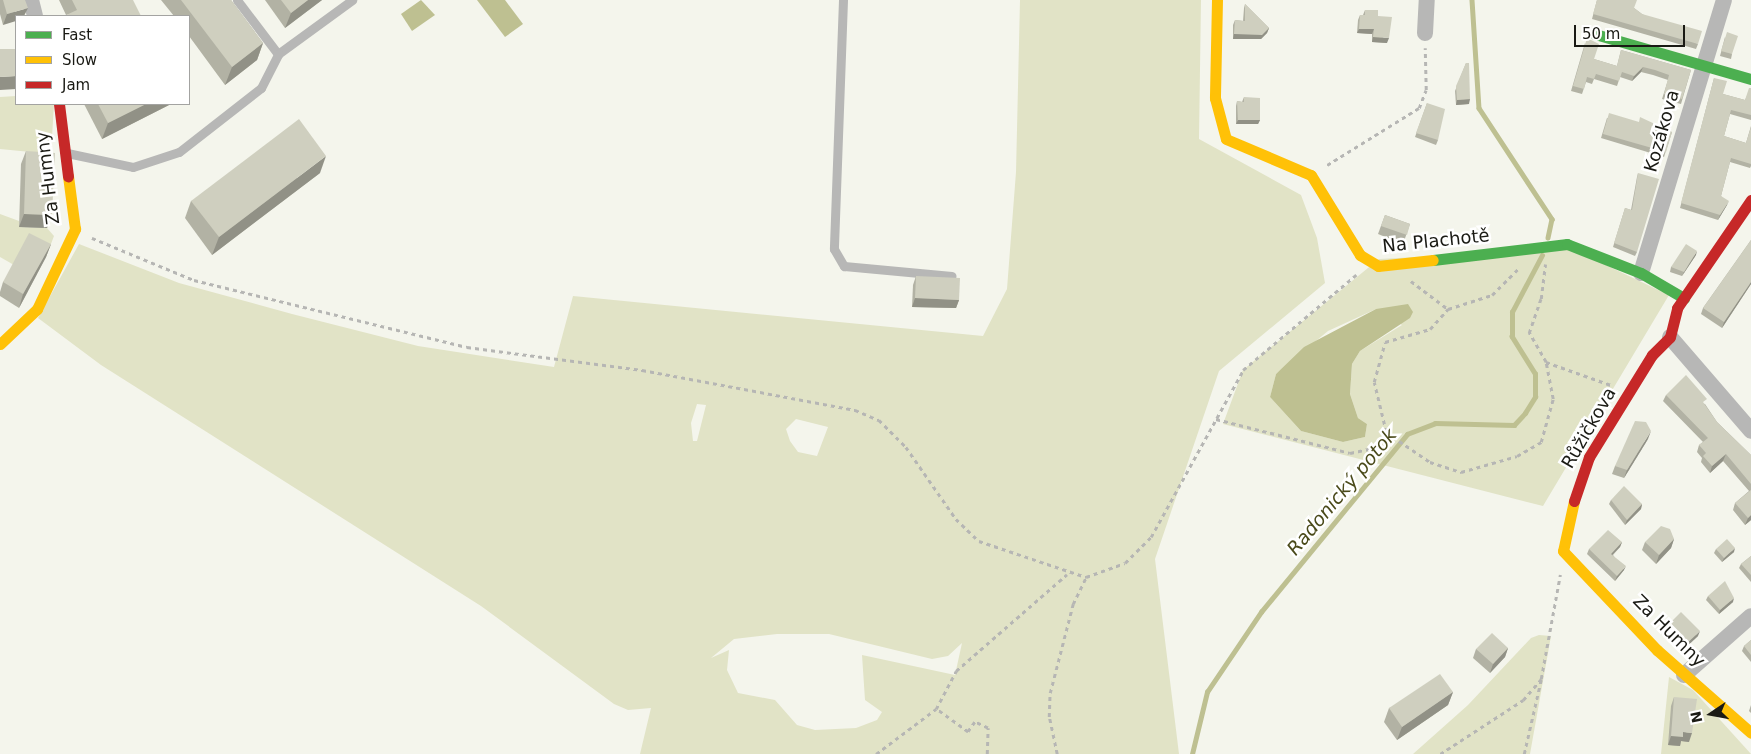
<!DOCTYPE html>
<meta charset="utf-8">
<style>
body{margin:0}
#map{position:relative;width:1751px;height:754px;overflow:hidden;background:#f4f5ec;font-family:"DejaVu Sans",sans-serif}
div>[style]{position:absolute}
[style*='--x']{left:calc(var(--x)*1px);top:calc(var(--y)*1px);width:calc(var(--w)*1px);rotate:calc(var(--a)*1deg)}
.green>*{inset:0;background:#e1e3c6}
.water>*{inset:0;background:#bec091}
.stream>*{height:4.5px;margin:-2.25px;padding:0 2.25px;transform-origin:2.25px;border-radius:2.25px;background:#bec091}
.path>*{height:2.5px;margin-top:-1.25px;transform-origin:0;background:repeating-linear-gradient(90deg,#b6b6b4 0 4px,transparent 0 8px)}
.lane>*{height:9px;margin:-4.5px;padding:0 4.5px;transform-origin:4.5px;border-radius:4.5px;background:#b7b7b6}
.street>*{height:16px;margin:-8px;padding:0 8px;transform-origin:8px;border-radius:8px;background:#b7b7b6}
.fast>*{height:11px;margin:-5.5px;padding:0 5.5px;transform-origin:5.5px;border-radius:5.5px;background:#4caf50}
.slow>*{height:11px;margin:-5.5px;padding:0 5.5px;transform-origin:5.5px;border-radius:5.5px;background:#ffc107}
.jam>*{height:11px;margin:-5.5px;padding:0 5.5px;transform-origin:5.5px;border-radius:5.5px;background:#c62828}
.wall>*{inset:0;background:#b2b2a4}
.shaded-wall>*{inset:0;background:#919186}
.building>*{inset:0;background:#cfcfbf}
span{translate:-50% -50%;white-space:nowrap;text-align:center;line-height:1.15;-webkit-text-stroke:5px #fff;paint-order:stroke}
.street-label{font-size:18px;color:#1a1a14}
.water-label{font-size:19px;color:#4a4a1a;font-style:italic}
.legend{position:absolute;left:15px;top:15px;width:175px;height:90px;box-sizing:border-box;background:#fff;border:1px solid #a3a3a1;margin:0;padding:6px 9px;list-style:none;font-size:15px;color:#1a1a14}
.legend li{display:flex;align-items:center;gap:10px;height:25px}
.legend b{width:25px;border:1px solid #a3a3a1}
.north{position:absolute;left:1686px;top:689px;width:50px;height:50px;-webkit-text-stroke:4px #fff;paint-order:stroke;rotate:258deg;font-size:14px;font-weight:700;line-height:20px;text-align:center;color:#1a1a14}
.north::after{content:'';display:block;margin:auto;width:18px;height:22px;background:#1a1a14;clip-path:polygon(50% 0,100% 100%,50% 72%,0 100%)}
.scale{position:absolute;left:1574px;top:25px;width:111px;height:22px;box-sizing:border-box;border:2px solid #1a1a14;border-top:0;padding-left:6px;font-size:15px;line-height:18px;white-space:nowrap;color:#1a1a14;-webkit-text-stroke:4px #fff;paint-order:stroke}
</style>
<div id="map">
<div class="green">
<div style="clip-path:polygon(evenodd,1020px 0,1201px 0,1199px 139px,1301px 195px,1317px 238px,1325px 283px,1219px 371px,1155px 559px,1179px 754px,640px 754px,651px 708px,628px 710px,614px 704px,481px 606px,101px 365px,38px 318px,79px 244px,179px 283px,292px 314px,418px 346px,554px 367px,573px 296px,983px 336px,1007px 289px,1016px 172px,1020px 0,697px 404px,706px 405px,697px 441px,693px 441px,691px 423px,697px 404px,1020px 0,796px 419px,828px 427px,817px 456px,798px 452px,790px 441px,786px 429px,796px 419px,1020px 0,777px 634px,829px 634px,932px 659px,948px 656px,962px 643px,955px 675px,862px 655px,865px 700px,882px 712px,877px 720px,856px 728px,815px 730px,797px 725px,775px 700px,738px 693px,727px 670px,729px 650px,711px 658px,734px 639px,777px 634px)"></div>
<div style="clip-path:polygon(16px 96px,16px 104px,54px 104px,51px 154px,0 149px,0 97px)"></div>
<div style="clip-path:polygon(0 214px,19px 221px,19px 227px,47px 228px,54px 236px,46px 257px,24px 246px,14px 265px,0 257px)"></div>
<div style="clip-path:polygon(evenodd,1572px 249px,1669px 295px,1543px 506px,1223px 424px,1243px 370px,1379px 259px,1572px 249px,1376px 309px,1402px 325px,1360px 351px,1352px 364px,1350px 394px,1358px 418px,1367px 424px,1365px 437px,1343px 442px,1301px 431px,1270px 397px,1276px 374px,1328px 331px,1376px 309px)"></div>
<div style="clip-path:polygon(1539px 635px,1551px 636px,1530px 754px,1413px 754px,1468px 705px,1531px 638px)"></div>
<div style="clip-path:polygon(1669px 677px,1693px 690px,1751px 754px,1661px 754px)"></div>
</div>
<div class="water">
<div style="clip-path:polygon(421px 0,435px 15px,412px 31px,401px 14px)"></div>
<div style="clip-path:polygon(477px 0,505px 0,523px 24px,505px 37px)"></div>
<div style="clip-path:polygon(1408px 304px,1413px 312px,1410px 318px,1360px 351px,1352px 364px,1350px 394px,1358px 418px,1367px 424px,1365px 437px,1343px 442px,1301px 431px,1270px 397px,1276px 374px,1304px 347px,1376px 309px)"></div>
</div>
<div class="stream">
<div style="--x:1472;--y:0;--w:108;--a:86.3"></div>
<div style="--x:1479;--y:108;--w:133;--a:56.7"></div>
<div style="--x:1552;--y:219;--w:19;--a:102"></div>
<div style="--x:1192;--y:754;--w:64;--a:-76.4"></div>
<div style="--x:1207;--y:692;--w:97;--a:-56"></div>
<div style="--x:1261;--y:612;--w:230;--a:-50.6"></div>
<div style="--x:1407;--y:434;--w:30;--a:-21"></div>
<div style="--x:1435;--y:423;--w:79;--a:1.5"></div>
<div style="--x:1514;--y:425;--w:16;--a:-47"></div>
<div style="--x:1525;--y:413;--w:19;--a:-58"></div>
<div style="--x:1535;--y:397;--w:23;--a:-90"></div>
<div style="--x:1535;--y:374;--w:44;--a:-121.9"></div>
<div style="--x:1512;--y:337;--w:25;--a:-90"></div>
<div style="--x:1512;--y:312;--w:64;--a:-62.2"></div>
</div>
<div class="path">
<div style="--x:1327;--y:165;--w:108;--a:-31.8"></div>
<div style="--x:1419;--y:108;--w:19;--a:-69"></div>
<div style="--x:1426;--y:90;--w:42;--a:-91.4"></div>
<div style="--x:92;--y:238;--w:110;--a:22.4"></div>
<div style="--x:194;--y:280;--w:281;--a:13.8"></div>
<div style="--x:467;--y:347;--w:177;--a:7.5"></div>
<div style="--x:642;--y:370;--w:217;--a:10.6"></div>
<div style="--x:855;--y:410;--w:26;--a:23"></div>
<div style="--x:879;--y:420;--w:38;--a:45"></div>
<div style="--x:906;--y:447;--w:88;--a:55.2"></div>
<div style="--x:956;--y:519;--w:32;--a:44"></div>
<div style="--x:979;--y:541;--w:113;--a:18.6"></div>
<div style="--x:1086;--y:577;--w:41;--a:-19.7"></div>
<div style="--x:1125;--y:563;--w:37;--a:-45"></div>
<div style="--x:1151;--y:537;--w:191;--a:-61.1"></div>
<div style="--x:1243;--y:370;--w:148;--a:-40.1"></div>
<div style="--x:1411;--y:281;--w:46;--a:37.1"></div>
<div style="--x:1448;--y:309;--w:46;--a:-17.7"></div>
<div style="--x:1492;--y:295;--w:37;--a:-45"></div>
<div style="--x:1546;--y:362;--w:69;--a:19.5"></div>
<div style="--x:1216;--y:419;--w:138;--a:14.2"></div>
<div style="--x:1350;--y:453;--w:25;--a:-12"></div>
<div style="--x:1374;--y:448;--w:20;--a:-53"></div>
<div style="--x:1386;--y:432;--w:53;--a:34.3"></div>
<div style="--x:1430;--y:462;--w:33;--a:18"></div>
<div style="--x:1461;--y:472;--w:58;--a:-15.9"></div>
<div style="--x:1517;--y:456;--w:28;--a:-30"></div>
<div style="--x:1541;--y:442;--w:45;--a:-74.4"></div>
<div style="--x:1553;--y:399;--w:38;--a:-101"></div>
<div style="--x:1546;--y:362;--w:34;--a:-120"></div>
<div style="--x:1529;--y:333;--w:36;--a:-71"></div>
<div style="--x:1541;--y:299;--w:35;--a:-83"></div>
<div style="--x:1386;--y:432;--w:51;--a:-103.5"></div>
<div style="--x:1374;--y:382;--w:41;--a:-74.6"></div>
<div style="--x:1385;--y:342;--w:47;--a:-16.1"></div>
<div style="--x:1430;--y:329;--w:27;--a:-48"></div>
<div style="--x:876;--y:754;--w:75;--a:-36.9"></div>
<div style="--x:987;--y:754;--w:26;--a:-88"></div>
<div style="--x:988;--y:728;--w:14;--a:-155"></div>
<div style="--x:975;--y:722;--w:12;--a:125"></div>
<div style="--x:968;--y:732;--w:39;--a:-144"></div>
<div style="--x:936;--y:709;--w:43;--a:-62.2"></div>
<div style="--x:956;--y:671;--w:147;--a:-41.1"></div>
<div style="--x:1057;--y:754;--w:38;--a:-102"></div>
<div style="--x:1049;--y:717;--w:24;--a:-88"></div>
<div style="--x:1050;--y:693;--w:92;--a:-75.5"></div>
<div style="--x:1073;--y:604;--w:30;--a:-64"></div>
<div style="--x:1440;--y:754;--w:99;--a:-33"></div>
<div style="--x:1523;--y:700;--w:28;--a:-49"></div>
<div style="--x:1541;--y:679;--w:106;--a:-79.6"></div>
<div style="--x:1524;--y:754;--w:76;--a:-77.1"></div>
</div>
<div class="lane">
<div style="--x:237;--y:0;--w:68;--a:52.8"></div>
<div style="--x:278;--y:54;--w:92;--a:-36.1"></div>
<div style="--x:843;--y:0;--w:249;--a:92.1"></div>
<div style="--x:834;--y:249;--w:20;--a:60"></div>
<div style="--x:844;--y:266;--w:108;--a:5.3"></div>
<div style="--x:67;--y:153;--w:67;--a:12"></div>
<div style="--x:133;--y:167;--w:48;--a:-18.1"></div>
<div style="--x:179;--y:152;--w:104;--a:-38"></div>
<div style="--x:261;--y:88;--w:38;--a:-63"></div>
</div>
<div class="street">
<div style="--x:31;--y:0;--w:16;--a:76"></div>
<div style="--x:1425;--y:33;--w:33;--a:-87"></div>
<div style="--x:1641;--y:273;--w:285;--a:-73.1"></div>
<div style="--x:1670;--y:337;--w:124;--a:49.2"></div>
<div style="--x:1684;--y:675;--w:89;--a:-41.4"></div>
</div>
<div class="fast">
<div style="--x:1595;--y:34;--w:162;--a:16.1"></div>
<div style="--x:1433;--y:260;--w:135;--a:-6.8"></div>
<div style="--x:1567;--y:244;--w:79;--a:21.4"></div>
<div style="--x:1641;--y:273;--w:50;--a:30.2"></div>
</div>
<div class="slow">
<div style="--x:1217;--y:0;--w:98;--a:91.2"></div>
<div style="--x:1215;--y:98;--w:42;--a:75"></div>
<div style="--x:1226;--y:139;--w:92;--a:23"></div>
<div style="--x:1311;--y:175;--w:94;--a:58.5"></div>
<div style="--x:1360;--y:255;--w:21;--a:31"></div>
<div style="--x:1378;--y:266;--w:55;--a:-6.2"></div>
<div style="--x:0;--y:344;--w:51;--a:-43.4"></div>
<div style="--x:37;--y:309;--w:89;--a:-64.6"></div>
<div style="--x:75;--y:229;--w:53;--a:-97.5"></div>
<div style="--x:1574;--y:501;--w:51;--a:102.4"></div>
<div style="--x:1563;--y:551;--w:137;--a:46.5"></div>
<div style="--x:1657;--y:650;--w:125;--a:41.4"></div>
</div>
<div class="jam">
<div style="--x:59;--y:104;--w:73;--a:82.9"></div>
<div style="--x:1574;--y:501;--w:46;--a:-71.2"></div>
<div style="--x:1589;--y:457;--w:120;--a:-58.3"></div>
<div style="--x:1652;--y:355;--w:25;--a:-45"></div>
<div style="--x:1670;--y:337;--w:30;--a:-76"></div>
<div style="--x:1677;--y:308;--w:131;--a:-55.6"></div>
</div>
<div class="wall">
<div style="clip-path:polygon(0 0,25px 0,3px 25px,0 14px)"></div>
<div style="clip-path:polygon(59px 0,133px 0,66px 15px)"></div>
<div style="clip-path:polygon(161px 0,231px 0,263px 43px,257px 60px,225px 85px,189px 36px,189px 16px,174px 16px)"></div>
<div style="clip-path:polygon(265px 0,322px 0,285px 28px)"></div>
<div style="clip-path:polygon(1597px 0,1634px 8px,1642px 14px,1698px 44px,1696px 49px,1592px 19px)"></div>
<div style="clip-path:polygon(1245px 4px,1269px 28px,1267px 33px,1261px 39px,1233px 39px,1233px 25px,1235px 20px,1243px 21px,1244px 8px)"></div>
<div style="clip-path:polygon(1365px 10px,1387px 43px,1372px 42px,1372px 34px,1357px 33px,1358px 20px,1360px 15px,1363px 15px)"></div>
<div style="clip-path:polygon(1725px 37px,1732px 54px,1731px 59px,1720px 56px)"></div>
<div style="clip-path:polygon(1585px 43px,1594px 59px,1617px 66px,1621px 50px,1691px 70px,1681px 104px,1662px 99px,1668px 80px,1653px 75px,1641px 72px,1632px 81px,1620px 77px,1617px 86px,1594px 79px,1592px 84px,1586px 82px,1582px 94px,1571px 91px)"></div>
<div style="clip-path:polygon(1466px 63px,1469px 104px,1456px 105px,1455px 91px)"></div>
<div style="clip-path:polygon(1714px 78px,1723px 94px,1745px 100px,1751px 88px,1751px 120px,1730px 114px,1724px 136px,1746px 143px,1751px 126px,1751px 166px,1750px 168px,1730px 162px,1721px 196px,1727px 205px,1718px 220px,1680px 208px)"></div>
<div style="clip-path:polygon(1244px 97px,1260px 120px,1258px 124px,1236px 124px,1236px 106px,1237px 101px,1242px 102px)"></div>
<div style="clip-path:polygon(1427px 103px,1438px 140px,1436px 145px,1415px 137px)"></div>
<div style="clip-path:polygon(84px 104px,171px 104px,102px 139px)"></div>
<div style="clip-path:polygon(1607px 118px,1672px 132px,1664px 157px,1601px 138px)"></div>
<div style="clip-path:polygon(26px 151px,52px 215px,47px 228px,19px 227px,21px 164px)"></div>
<div style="clip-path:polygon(320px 173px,212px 255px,185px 218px,191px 201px)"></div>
<div style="clip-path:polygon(1638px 173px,1637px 252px,1635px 256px,1613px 247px,1625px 208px,1631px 210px,1637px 177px)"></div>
<div style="clip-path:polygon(1385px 215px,1410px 224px,1403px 244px,1378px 234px)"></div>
<div style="clip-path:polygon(1751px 240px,1751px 284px,1722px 328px,1701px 314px,1703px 308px)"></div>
<div style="clip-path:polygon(51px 244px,46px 257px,19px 308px,0 296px,0 292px,3px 282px)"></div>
<div style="clip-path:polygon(1696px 255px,1682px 276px,1670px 272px,1671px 267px)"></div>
<div style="clip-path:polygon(916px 276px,959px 300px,956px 308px,912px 307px,913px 285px)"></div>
<div style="clip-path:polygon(1666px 395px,1705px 404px,1717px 422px,1751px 455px,1751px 520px,1745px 525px,1733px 510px,1735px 503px,1749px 491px,1723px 461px,1710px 473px,1701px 462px,1702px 458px,1697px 452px,1699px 445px,1703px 442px,1663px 401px)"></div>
<div style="clip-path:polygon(1648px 439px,1624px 478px,1612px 474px,1615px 466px)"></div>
<div style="clip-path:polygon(1611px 500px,1642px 504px,1641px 509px,1625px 525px,1609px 504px)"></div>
<div style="clip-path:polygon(1674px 539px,1671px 548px,1656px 564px,1642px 550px,1645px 542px)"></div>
<div style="clip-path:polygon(1622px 542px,1620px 547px,1613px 555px,1624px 570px,1615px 581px,1587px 554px,1589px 549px)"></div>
<div style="clip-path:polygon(1716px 549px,1734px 552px,1722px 562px,1714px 553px)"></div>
<div style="clip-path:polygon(1751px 556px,1751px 582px,1739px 568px,1741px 564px)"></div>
<div style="clip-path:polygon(1708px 596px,1733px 602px,1719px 614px,1706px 600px)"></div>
<div style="clip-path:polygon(1666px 627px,1698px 636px,1683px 650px,1664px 632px)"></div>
<div style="clip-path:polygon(1751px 640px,1751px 662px,1742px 651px,1744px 646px)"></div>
<div style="clip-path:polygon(1508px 648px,1505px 657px,1490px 673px,1473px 658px,1476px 649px)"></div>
<div style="clip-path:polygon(1453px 692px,1448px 705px,1397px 740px,1384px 722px,1389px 708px)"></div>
<div style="clip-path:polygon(1674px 697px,1689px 742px,1681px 741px,1680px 746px,1668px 745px,1671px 706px)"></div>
<div style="clip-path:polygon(1751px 705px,1751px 713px,1749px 711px)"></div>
</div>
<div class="shaded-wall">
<div style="clip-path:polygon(308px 0,322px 0,285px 28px,291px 13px)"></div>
<div style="clip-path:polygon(28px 8px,24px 16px,16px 16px,16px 21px,3px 25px,7px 14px)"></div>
<div style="clip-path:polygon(1269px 28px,1267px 33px,1261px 39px,1233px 39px,1234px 34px)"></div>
<div style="clip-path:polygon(1359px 29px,1374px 29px,1372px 34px,1357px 33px)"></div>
<div style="clip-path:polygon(1373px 37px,1389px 38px,1387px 43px,1372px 42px)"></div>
<div style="clip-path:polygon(263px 43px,257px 60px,225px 85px,232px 67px)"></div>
<div style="clip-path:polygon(1643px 67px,1641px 72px,1632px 81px,1634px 76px)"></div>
<div style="clip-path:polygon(16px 76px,16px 89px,0 90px,0 77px)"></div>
<div style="clip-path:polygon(1470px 99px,1469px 104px,1456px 105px,1457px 100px)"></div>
<div style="clip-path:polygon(146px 104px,171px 104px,102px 139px,108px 123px)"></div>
<div style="clip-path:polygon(1238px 120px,1260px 120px,1258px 124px,1236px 124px)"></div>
<div style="clip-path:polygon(326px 156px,320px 173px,212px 255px,219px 237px)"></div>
<div style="clip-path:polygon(1729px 201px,1727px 205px,1718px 220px,1720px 215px)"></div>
<div style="clip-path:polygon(24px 214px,52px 215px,47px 228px,19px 227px)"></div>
<div style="clip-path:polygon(51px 244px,46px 257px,19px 308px,23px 294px)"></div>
<div style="clip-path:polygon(1697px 251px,1696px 255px,1682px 276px,1684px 272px)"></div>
<div style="clip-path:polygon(1751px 282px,1751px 284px,1722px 328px,1724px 322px)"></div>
<div style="clip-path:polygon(915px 298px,959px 300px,956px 308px,912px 307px)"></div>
<div style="clip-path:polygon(1651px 431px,1648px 439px,1624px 478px,1627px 470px)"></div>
<div style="clip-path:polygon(1726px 454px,1723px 461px,1710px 473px,1712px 466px)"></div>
<div style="clip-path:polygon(1642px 504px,1641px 509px,1625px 525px,1627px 520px)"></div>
<div style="clip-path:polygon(1751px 515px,1751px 520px,1745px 525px,1748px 518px)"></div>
<div style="clip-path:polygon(1674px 539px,1671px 548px,1656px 564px,1659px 555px)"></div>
<div style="clip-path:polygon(1622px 542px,1620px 547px,1609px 558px,1611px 554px)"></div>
<div style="clip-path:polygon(1735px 548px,1734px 552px,1722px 562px,1724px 558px)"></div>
<div style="clip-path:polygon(1626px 566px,1624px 570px,1615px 581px,1617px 576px)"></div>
<div style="clip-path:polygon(1734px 598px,1733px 602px,1719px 614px,1720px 610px)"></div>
<div style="clip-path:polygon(1700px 631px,1698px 636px,1683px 650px,1684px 646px)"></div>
<div style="clip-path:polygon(1508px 648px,1505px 657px,1490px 673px,1493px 664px)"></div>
<div style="clip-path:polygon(1453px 692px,1448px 705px,1397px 740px,1402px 727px)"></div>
<div style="clip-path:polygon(1683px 732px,1692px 733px,1689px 742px,1681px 741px,1680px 746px,1668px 745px,1671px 736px)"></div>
</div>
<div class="building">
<div style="clip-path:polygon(3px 0,25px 0,28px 8px,7px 14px)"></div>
<div style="clip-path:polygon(72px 0,133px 0,141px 16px,64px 16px,77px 10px)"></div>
<div style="clip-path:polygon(181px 0,231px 0,263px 43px,232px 67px)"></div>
<div style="clip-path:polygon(281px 0,308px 0,291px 13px)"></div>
<div style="clip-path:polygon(1597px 0,1637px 0,1634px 8px,1642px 14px,1702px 31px,1698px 44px,1593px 14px)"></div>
<div style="clip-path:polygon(1245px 4px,1269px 28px,1262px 35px,1234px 34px,1235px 20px,1245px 21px)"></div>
<div style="clip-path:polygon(1365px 10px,1378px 10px,1378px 16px,1392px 17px,1389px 38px,1373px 37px,1374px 29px,1359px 29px,1360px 15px,1365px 15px)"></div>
<div style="clip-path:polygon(1727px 32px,1738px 36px,1732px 54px,1721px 51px)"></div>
<div style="clip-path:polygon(1587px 38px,1599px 44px,1594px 59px,1617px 66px,1621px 50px,1691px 70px,1682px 99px,1664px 94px,1669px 75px,1655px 70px,1643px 67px,1634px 76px,1622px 72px,1619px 81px,1596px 74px,1594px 79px,1587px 77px,1584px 89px,1573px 86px)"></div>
<div style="clip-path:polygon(0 49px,16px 49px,16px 76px,0 77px)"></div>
<div style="clip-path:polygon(1466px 63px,1469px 63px,1470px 99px,1457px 100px,1456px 86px)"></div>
<div style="clip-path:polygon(1714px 78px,1727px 81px,1723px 94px,1745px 100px,1749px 88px,1751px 88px,1751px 115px,1731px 110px,1724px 136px,1746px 143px,1751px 127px,1751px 164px,1731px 158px,1721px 196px,1729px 201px,1720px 215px,1681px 203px)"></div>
<div style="clip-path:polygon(1244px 97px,1260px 98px,1260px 120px,1238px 120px,1237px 101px,1244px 102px)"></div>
<div style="clip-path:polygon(1427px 103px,1445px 109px,1438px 140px,1416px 133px)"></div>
<div style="clip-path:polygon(98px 104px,146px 104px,108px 123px)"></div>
<div style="clip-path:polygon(1609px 113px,1639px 122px,1640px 117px,1672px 132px,1666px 152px,1603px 134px)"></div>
<div style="clip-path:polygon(299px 119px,326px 156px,219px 237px,191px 201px)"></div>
<div style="clip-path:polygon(26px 151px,55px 153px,52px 215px,24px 214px)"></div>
<div style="clip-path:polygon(1638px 173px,1659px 179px,1637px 252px,1614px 243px,1625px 208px,1632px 210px)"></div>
<div style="clip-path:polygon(1385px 215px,1410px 224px,1407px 235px,1381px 226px)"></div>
<div style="clip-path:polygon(29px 233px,51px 244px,23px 294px,3px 282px)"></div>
<div style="clip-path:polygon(1751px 240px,1751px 282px,1724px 322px,1703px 308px)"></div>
<div style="clip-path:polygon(1686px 244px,1697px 251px,1684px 272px,1671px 267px)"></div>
<div style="clip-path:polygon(916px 276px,960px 278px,959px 300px,915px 298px)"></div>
<div style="clip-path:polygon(1686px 375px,1707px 399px,1703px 402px,1717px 422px,1751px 455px,1751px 484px,1726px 454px,1712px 466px,1703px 456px,1706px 453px,1699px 445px,1708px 438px,1666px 395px)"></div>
<div style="clip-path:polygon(1635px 421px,1646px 422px,1651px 431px,1627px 470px,1615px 466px)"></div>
<div style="clip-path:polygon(1624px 486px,1642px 504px,1627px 520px,1611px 500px)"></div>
<div style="clip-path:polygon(1751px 490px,1751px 515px,1748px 518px,1735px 503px)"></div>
<div style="clip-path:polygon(1661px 526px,1670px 529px,1674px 539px,1659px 555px,1645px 542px)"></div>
<div style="clip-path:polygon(1608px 530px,1622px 542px,1611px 554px,1626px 566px,1617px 576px,1589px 549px)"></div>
<div style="clip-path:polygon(1727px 539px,1735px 548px,1724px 558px,1716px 549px)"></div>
<div style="clip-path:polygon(1751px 556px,1751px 575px,1741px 564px)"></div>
<div style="clip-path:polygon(1725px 581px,1734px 598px,1720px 610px,1708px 596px)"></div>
<div style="clip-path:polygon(1681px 612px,1700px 631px,1684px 646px,1666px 627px)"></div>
<div style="clip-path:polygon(1492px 633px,1508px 648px,1493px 664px,1476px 649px)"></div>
<div style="clip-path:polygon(1751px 640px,1751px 655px,1744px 646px)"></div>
<div style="clip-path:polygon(1440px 674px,1453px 692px,1402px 727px,1389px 708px)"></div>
<div style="clip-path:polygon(1674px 697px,1697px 699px,1692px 733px,1683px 732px,1683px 737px,1671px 736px)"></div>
</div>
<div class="street-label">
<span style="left:1662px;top:131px;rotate:-74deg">Kozákova</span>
<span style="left:48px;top:178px;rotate:-97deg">Za Humny</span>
<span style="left:1436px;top:241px;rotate:-6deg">Na Plachotě</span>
<span style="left:1589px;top:428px;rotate:-60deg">Růžičkova</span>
<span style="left:1669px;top:631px;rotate:45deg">Za Humny</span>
</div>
<div class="water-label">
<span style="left:1342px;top:492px;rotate:-50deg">Radonický potok</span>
</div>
<ul class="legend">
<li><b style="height:6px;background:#4caf50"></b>Fast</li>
<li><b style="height:6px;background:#ffc107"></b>Slow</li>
<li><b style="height:6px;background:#c62828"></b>Jam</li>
</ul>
<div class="north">N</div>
<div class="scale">50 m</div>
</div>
